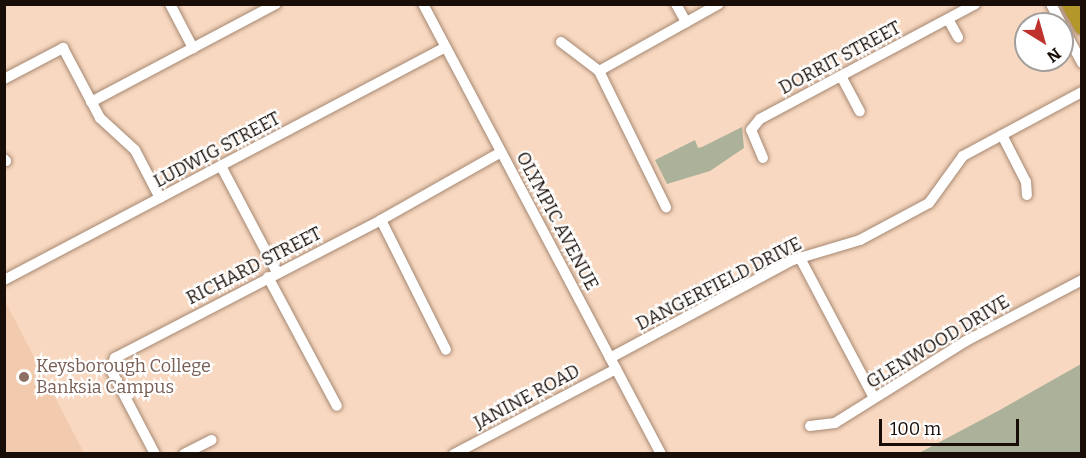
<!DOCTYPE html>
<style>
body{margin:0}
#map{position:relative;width:1086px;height:458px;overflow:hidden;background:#f8d8c0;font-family:Bitter,serif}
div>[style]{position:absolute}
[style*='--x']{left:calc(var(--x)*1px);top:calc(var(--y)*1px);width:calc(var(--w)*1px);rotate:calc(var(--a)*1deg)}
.built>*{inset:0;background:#f2cbaf}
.green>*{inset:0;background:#acb299}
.roads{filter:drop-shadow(0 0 2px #a68872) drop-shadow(0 0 2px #a68872)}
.minor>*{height:10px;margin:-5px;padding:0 5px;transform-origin:5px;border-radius:5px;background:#fff}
.highway>*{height:15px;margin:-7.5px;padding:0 7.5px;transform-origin:7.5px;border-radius:7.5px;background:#b4972b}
.dots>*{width:16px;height:16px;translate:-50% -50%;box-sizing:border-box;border:3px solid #fff;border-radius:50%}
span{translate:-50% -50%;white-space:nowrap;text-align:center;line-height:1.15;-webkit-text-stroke:4.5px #fff;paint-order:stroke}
.street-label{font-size:18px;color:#190e07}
.education-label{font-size:18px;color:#785e54}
.left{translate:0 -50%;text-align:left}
.frame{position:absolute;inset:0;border:6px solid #190e07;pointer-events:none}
.north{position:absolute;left:1014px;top:12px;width:60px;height:60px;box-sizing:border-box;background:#fff;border:2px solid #a39f9c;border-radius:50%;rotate:143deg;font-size:16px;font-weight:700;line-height:24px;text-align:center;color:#190e07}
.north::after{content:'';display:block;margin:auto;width:21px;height:27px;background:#bf312c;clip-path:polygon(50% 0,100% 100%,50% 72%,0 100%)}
.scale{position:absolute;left:879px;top:419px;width:140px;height:27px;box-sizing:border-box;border:3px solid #190e07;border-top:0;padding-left:8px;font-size:18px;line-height:21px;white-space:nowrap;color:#190e07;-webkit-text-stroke:4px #fff;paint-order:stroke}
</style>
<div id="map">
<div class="built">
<div style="clip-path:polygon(5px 301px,84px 453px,5px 453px)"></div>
</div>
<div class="green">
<div style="clip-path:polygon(742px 127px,744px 148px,710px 171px,667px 184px,655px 160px,695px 140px,698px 148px,702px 147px)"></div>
<div style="clip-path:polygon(1081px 364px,1081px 453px,919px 453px,998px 411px)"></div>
</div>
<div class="roads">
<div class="minor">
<div style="--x:170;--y:4;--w:50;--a:62.4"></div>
<div style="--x:423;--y:4;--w:509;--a:62.13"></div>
<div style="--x:676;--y:4;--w:21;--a:61"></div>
<div style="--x:1051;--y:4;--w:22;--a:63"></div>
<div style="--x:948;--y:19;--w:21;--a:61"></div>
<div style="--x:1062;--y:26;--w:42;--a:61.6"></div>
<div style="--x:561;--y:42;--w:48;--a:37.3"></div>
<div style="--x:599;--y:71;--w:152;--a:63.8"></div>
<div style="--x:599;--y:71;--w:137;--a:-29.2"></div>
<div style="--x:841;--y:76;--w:40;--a:62"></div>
<div style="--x:4;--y:79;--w:67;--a:-27.7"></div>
<div style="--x:63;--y:48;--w:79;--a:62.1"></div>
<div style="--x:100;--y:118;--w:47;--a:42.4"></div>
<div style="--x:135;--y:150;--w:54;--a:62.5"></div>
<div style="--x:91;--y:102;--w:209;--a:-27.9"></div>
<div style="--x:1002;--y:135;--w:53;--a:62.9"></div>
<div style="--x:1026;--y:182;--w:13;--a:86"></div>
<div style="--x:763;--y:158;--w:30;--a:-113"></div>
<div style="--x:751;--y:130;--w:14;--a:-51"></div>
<div style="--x:760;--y:119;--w:244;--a:-28.1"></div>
<div style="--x:4;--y:159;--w:3;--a:45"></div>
<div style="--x:221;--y:166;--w:120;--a:62.2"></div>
<div style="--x:381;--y:220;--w:145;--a:63.4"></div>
<div style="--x:800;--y:258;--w:158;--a:62.1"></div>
<div style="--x:268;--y:277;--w:146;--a:61.9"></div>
<div style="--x:4;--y:280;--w:499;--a:-27.8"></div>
<div style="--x:610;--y:358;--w:208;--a:-28.2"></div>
<div style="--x:793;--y:260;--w:70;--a:-16.6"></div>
<div style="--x:860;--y:240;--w:78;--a:-28.2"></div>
<div style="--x:929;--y:203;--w:58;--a:-54.1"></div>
<div style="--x:963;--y:156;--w:135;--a:-28.3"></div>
<div style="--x:810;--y:426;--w:25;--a:-7"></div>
<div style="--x:835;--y:423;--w:155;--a:-32"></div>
<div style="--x:966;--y:341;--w:131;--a:-27.7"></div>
<div style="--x:155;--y:454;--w:95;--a:-117.6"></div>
<div style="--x:111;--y:370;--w:13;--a:-72"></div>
<div style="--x:115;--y:358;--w:300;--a:-27.4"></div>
<div style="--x:381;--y:220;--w:138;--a:-29.5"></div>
<div style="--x:184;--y:454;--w:31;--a:-27"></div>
<div style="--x:454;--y:454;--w:183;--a:-27.7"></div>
</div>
<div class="highway">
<div style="--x:1069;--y:4;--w:26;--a:61"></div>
</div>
</div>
<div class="dots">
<div style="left:24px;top:377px;background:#8d6e63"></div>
</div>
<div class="street-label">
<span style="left:840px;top:58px;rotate:-28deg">DORRIT STREET</span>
<span style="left:217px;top:150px;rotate:-28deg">LUDWIG STREET</span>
<span style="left:557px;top:221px;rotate:62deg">OLYMPIC AVENUE</span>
<span style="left:254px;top:266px;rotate:-27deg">RICHARD STREET</span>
<span style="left:719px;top:284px;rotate:-27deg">DANGERFIELD DRIVE</span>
<span style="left:938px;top:342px;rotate:-31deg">GLENWOOD DRIVE</span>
<span style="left:527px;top:397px;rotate:-28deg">JANINE ROAD</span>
</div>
<div class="education-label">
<span class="left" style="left:36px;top:377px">Keysborough College<br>Banksia Campus</span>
</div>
<div class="frame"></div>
<div class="north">N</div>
<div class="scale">100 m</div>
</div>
